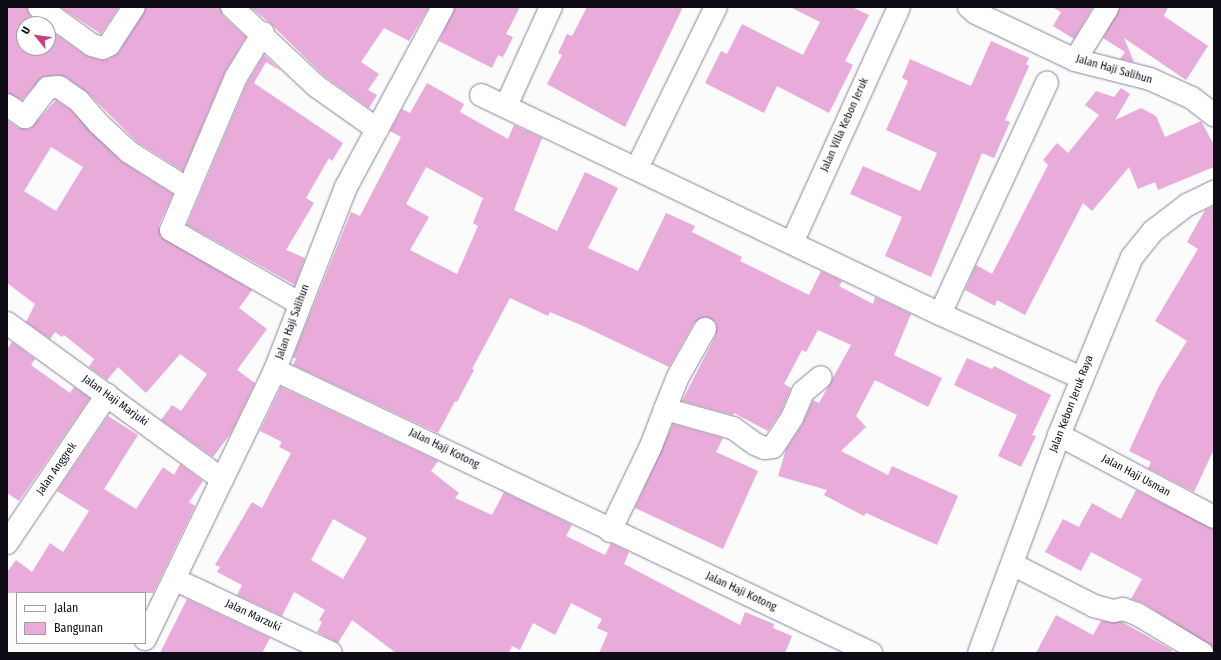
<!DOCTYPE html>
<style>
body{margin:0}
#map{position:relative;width:1221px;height:660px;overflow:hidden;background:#fbfbfb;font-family:"Fira Sans Condensed",sans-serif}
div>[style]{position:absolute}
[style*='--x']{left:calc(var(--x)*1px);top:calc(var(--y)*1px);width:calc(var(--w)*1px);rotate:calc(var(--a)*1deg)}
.building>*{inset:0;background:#e9abda}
.roads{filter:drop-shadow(0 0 1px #88819c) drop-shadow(0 0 1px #88819c)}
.minor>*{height:22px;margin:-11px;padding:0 11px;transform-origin:11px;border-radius:11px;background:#fff}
span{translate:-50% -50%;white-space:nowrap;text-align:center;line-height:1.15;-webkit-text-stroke:3px #fff;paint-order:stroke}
.street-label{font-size:11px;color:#0f0c16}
.frame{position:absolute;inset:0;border:8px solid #0f0c16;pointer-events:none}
.legend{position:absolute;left:16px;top:592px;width:130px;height:52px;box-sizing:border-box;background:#fff;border:1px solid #9f9ea2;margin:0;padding:5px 7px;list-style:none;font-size:12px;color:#0f0c16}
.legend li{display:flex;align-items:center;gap:8px;height:20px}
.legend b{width:20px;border:1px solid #9f9ea2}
.north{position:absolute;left:16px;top:16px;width:40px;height:40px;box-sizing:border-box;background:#fff;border:1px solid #9f9ea2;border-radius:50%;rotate:299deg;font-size:11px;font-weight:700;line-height:16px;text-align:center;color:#0f0c16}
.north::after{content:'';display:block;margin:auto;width:14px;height:18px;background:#c8417f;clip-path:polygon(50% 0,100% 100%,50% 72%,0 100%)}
</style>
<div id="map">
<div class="building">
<div style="clip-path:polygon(7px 7px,27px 7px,31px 17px,41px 24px,24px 24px,24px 48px,48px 48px,48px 29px,85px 55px,100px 60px,109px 59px,119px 52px,146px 7px,220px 7px,223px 16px,246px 37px,225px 72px,183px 171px,137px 142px,88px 93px,66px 77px,58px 75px,42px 77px,22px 100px,7px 93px)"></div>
<div style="clip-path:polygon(60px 7px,119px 7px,101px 34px)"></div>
<div style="clip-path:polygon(250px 7px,429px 7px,409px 41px,384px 28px,361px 62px,379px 74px,368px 90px,377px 95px,369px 108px,324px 76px,270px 23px)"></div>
<div style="clip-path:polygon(455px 7px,520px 7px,506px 34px,513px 37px,503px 57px,498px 55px,492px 68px,439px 41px)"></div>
<div style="clip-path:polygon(587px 7px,683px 7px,625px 127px,547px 84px,562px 55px,558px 53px,567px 34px,572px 36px)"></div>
<div style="clip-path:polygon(790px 7px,852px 7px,869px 15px,845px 61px,853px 65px,829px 113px,777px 86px,764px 113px,705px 83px,721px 51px,727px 54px,742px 24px,803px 55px,820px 22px)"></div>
<div style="clip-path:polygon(1052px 7px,1093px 7px,1074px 39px,1053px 26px,1061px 12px)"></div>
<div style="clip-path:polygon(1120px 7px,1168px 7px,1164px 16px,1208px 46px,1186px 80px,1124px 38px,1134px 62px,1120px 59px,1125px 52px,1103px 38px)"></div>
<div style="clip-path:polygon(991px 41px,1029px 58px,1026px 64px,1029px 66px,1005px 120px,1010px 122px,994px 158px,982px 153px,931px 277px,885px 256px,902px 217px,850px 194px,863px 166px,920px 191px,937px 153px,886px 130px,908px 81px,902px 78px,910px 59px,971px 86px)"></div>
<div style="clip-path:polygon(264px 55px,281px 71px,266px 62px,254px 83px,343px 143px,332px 161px,329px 158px,306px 198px,314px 203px,286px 250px,305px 258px,295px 285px,187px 225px,247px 83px)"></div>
<div style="clip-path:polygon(evenodd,427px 83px,464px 104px,460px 112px,508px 139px,514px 125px,542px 138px,514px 210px,557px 231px,585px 172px,618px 188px,588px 248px,638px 271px,666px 213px,695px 226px,692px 232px,742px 257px,740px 261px,809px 295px,821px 271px,842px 281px,839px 286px,873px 304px,875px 297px,911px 314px,894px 355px,942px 378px,928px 407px,875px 380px,856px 416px,866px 427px,841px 451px,888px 475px,892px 466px,958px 496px,937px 545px,866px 513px,864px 516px,824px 495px,827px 490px,778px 476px,786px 449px,802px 425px,813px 400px,819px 403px,851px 345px,818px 330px,806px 352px,802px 350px,784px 384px,791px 388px,781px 412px,768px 431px,734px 413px,733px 415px,682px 401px,716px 335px,716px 322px,705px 317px,694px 323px,669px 367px,583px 326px,550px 312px,548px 316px,510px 298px,472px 369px,474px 370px,457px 402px,455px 401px,438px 433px,293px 365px,296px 359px,293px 357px,351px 212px,360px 216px,401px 137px,390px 131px,402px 109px,410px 113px,427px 83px,426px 167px,483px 198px,473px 223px,478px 226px,457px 274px,410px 250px,429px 217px,406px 204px,426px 167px)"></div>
<div style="clip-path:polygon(1121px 88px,1130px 94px,1115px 120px,1141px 108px,1156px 116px,1165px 137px,1201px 121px,1214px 145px,1214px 167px,1158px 190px,1155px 182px,1138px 189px,1129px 167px,1092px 211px,1083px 203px,1025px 315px,997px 300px,995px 306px,965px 290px,976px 265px,992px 274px,1048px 165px,1043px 160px,1057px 143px,1068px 153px,1099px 115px,1085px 105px,1096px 91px,1114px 97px)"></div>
<div style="clip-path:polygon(evenodd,56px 100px,71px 110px,121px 161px,173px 194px,159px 225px,161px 237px,252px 290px,239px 308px,267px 329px,237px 370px,255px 383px,231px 433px,213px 457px,161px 420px,172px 405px,181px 411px,207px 374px,180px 354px,146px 393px,118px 367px,107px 380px,89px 367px,94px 359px,64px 335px,62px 337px,55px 332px,50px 339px,26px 322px,35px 304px,7px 283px,7px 120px,18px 128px,30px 129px,56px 100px,51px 147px,83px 167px,56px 211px,24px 191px,51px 147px)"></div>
<div style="clip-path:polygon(1214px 206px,1214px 449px,1194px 492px,1148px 468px,1151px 462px,1129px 451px,1159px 386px,1187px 341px,1155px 321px,1198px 249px,1187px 242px,1205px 210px)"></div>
<div style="clip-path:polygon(12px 342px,35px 359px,31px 365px,70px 393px,74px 387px,90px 398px,19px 501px,7px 493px,7px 349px)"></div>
<div style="clip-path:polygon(967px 358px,992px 369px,994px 366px,1051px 395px,1032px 435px,1036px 436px,1021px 467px,998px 456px,1017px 415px,954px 385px)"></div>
<div style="clip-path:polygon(evenodd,281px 387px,438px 461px,431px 471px,459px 493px,455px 498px,492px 515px,504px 492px,572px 525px,566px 536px,605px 555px,611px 543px,629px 552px,624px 564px,740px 625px,745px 612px,774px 624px,773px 628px,792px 636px,785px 653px,599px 653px,608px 633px,597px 628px,602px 619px,571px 603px,555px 635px,533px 623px,520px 650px,512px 646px,509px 653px,396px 653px,352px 620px,338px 643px,317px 632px,322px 622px,319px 620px,325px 610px,294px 592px,282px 616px,237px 595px,242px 585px,217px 572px,220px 567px,215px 565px,252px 502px,262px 508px,291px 453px,279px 447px,282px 442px,260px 431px,281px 387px,333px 519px,367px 538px,343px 579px,311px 560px,333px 519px)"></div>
<div style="clip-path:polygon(108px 416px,138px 435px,104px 489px,136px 509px,163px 467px,174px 475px,180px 464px,203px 481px,189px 502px,195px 506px,153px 593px,7px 593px,7px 572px,16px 560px,32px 572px,50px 543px,63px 552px,89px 511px,57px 491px)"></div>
<div style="clip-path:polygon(673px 424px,723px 438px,716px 452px,758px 471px,723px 549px,635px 508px)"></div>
<div style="clip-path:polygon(1136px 490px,1214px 529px,1214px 648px,1143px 603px,1131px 599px,1142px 579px,1091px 552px,1081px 571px,1045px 552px,1063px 519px,1079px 527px,1092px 503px,1121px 519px)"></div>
<div style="clip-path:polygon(187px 599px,270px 638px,262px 653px,160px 653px)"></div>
<div style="clip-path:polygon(1056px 615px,1093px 635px,1101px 621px,1122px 622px,1172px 650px,1171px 653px,1036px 653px)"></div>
</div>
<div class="roads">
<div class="minor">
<div style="--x:39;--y:7;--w:65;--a:35.6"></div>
<div style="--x:92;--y:45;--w:11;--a:15"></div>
<div style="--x:103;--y:48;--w:7;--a:-27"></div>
<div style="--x:109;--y:45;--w:45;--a:-56.7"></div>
<div style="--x:232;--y:7;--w:115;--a:43.2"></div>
<div style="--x:316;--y:86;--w:75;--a:35.2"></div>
<div style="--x:969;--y:7;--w:9;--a:41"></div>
<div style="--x:976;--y:13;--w:110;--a:25.4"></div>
<div style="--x:1075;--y:60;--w:77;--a:14.2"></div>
<div style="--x:1150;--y:79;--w:46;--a:24.3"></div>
<div style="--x:1192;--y:98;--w:28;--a:38"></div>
<div style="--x:263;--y:33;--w:52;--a:121.5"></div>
<div style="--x:236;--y:77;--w:166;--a:113"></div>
<div style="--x:171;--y:230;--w:147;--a:29.7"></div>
<div style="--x:1075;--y:60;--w:62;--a:-58.1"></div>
<div style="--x:481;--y:95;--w:509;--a:25.51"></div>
<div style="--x:940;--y:314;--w:156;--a:24.3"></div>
<div style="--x:7;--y:105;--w:22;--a:34"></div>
<div style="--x:25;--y:117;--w:37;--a:-52"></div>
<div style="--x:48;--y:88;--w:11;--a:-5"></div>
<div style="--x:59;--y:87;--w:24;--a:35"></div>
<div style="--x:79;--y:101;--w:30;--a:49"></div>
<div style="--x:99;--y:124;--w:41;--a:43"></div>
<div style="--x:129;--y:152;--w:70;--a:32.1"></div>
<div style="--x:506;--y:106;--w:109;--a:-65.6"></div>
<div style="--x:637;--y:168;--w:179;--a:-63.9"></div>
<div style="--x:792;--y:243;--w:259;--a:-65.6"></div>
<div style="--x:940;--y:314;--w:255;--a:-65.2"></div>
<div style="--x:7;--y:323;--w:266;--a:36"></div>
<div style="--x:275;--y:370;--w:660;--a:25.4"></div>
<div style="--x:665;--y:409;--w:37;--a:-68"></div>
<div style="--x:679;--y:375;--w:53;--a:-60.5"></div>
<div style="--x:1059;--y:435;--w:175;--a:27.9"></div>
<div style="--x:610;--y:531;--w:94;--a:-64.2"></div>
<div style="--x:651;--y:446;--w:40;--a:-69"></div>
<div style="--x:665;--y:409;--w:71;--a:15.6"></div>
<div style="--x:733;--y:428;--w:27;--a:36"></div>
<div style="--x:755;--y:444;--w:10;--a:24"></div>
<div style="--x:764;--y:448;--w:9;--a:-6"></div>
<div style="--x:773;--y:447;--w:35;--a:-57"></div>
<div style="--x:792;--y:418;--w:28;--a:-67"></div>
<div style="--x:803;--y:392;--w:23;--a:-40"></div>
<div style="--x:7;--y:543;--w:179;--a:-56"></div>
<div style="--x:1012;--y:564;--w:92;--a:27.1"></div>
<div style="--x:1094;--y:606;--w:20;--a:15"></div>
<div style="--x:1113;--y:611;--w:10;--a:-11"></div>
<div style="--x:1123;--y:609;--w:15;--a:20"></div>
<div style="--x:1137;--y:614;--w:76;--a:31"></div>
<div style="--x:176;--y:580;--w:171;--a:25.2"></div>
<div style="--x:145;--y:639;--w:299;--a:-64.2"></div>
<div style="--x:275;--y:370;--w:196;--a:-68.8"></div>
<div style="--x:346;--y:187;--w:204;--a:-61.7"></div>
<div style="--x:979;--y:653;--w:232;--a:-69.8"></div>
<div style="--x:1059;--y:435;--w:192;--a:-67.7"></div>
<div style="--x:1132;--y:257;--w:33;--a:-51"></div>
<div style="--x:1153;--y:231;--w:43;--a:-37.4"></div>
<div style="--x:1187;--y:205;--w:30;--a:-26"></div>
</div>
</div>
<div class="street-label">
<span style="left:1114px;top:70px;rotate:16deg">Jalan Haji Salihun</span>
<span style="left:845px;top:125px;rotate:-66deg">Jalan Villa Kebon Jeruk</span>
<span style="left:293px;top:322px;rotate:-70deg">Jalan Haji Salihun</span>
<span style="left:115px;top:401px;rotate:36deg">Jalan Haji Marjuki</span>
<span style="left:1072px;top:404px;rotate:-69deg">Jalan Kebon Jeruk Raya</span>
<span style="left:444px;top:449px;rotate:26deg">Jalan Haji Kotong</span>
<span style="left:57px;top:469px;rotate:-55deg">Jalan Anggrek</span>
<span style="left:1136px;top:476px;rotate:28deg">Jalan Haji Usman</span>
<span style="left:741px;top:592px;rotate:25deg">Jalan Haji Kotong</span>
<span style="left:253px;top:616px;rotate:25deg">Jalan Marzuki</span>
</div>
<div class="frame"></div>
<ul class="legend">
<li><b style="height:5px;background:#fff"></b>Jalan</li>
<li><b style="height:11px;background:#e9abda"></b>Bangunan</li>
</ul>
<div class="north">U</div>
</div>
